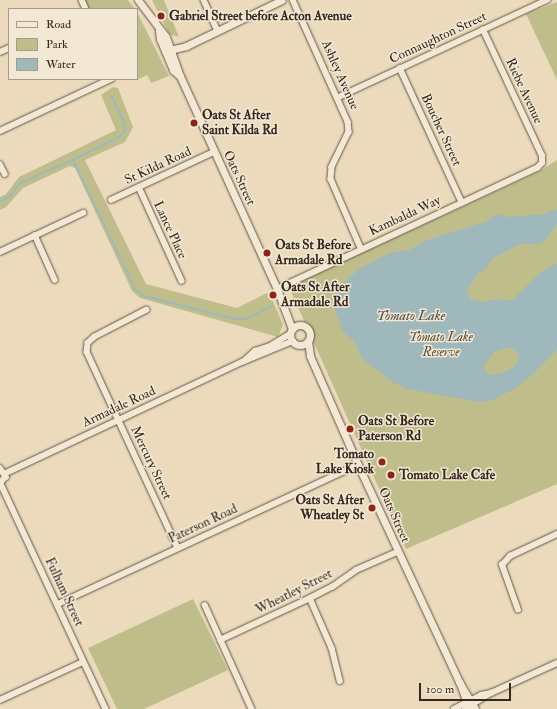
<!DOCTYPE html>
<style>
body{margin:0}
#map{position:relative;width:557px;height:709px;overflow:hidden;background:#ebdbbc;font-family:"IM FELL Double Pica",serif}
div>[style]{position:absolute}
[style*='--x']{left:calc(var(--x)*1px);top:calc(var(--y)*1px);width:calc(var(--w)*1px);rotate:calc(var(--a)*1deg)}
.green>*{inset:0;background:#bfbe8b}
.water>*{inset:0;background:#9eb8bc}
.stream>*{height:2px;margin:-1px;padding:0 1px;transform-origin:1px;border-radius:1px;background:#9eb8bc}
.roads{filter:drop-shadow(0 0 1px #645446) drop-shadow(0 0 1px #645446)}
.minor>*{height:5.5px;margin:-2.75px;padding:0 2.75px;transform-origin:2.75px;border-radius:2.75px;background:#f2e8d3}
.tertiary>*{height:7px;margin:-3.5px;padding:0 3.5px;transform-origin:3.5px;border-radius:3.5px;background:#f2e8d3}
.tertiary>.ring{margin:-3.5px;padding:0;box-sizing:content-box;background:none;border:7px solid #f2e8d3;border-radius:50%}
.dots>*{width:11px;height:11px;translate:-50% -50%;box-sizing:border-box;border:2px solid #f2e8d3;border-radius:50%}
span{translate:-50% -50%;white-space:nowrap;text-align:center;line-height:1.15;-webkit-text-stroke:3px #f2e8d3;paint-order:stroke}
.poi-label{font-size:13px;color:#37271f;font-weight:700}
.left{translate:0 -50%;text-align:left}
.right{translate:-100% -50%;text-align:right}
.street-label{font-size:13px;color:#37271f}
.park-label{font-size:13px;color:#594d3a;font-style:italic}
.water-label{font-size:14px;color:#514b46;font-style:italic}
.legend{position:absolute;left:8px;top:8px;width:130px;height:72px;box-sizing:border-box;background:#f2e8d3;border:1px solid #a79b8b;margin:0;padding:5px 7px;list-style:none;font-size:12px;color:#37271f}
.legend li{display:flex;align-items:center;gap:8px;height:20px}
.legend b{width:20px;border:1px solid #a79b8b}
.scale{position:absolute;left:419px;top:683px;width:92px;height:18px;box-sizing:border-box;border:2px solid #37271f;border-top:0;padding-left:5px;font-size:12px;line-height:14px;white-space:nowrap;color:#37271f;-webkit-text-stroke:3px #f2e8d3;paint-order:stroke}
</style>
<div id="map">
<div class="green">
<div style="clip-path:polygon(84px 0,128px 0,135px 9px,88px 9px)"></div>
<div style="clip-path:polygon(152px 0,164px 0,179px 37px,169px 34px)"></div>
<div style="clip-path:polygon(557px 2px,557px 80px,526px 14px)"></div>
<div style="clip-path:polygon(137px 12px,169px 76px,151px 83px,147px 75px,137px 80px)"></div>
<div style="clip-path:polygon(113px 87px,118px 88px,133px 127px,125px 142px,85px 160px,146px 284px,237px 308px,269px 292px,283px 325px,278px 337px,140px 298px,132px 291px,75px 168px,70px 166px,23px 188px,6px 207px,0 210px,0 197px,6px 194px,19px 177px,116px 130px,101px 95px)"></div>
<div style="clip-path:polygon(557px 160px,557px 484px,406px 549px,289px 287px,538px 172px)"></div>
<div style="clip-path:polygon(193px 599px,228px 670px,144px 709px,117px 709px,88px 648px)"></div>
</div>
<div class="water">
<div style="clip-path:polygon(evenodd,557px 209px,557px 224px,547px 238px,540px 244px,520px 244px,492px 259px,485px 269px,477px 274px,467px 291px,470px 299px,481px 302px,496px 299px,511px 301px,539px 274px,557px 263px,557px 350px,531px 376px,512px 390px,490px 401px,479px 402px,407px 389px,392px 382px,362px 358px,354px 341px,343px 332px,335px 308px,336px 294px,340px 286px,359px 269px,389px 253px,409px 250px,427px 240px,488px 221px,496px 214px,508px 217px,543px 214px,557px 209px,510px 347px,519px 354px,518px 362px,512px 368px,505px 372px,491px 375px,485px 372px,484px 365px,494px 352px,510px 347px)"></div>
</div>
<div class="stream">
<div style="--x:73;--y:160;--w:143;--a:64.3"></div>
<div style="--x:135;--y:289;--w:11;--a:38"></div>
<div style="--x:144;--y:296;--w:93;--a:14.3"></div>
<div style="--x:234;--y:319;--w:12;--a:0"></div>
<div style="--x:246;--y:319;--w:29;--a:-27"></div>
<div style="--x:0;--y:202;--w:12;--a:-31"></div>
<div style="--x:10;--y:196;--w:16;--a:-52"></div>
<div style="--x:20;--y:183;--w:58;--a:-23.5"></div>
<div style="--x:73;--y:160;--w:51;--a:-26.6"></div>
<div style="--x:119;--y:137;--w:8;--a:-45"></div>
<div style="--x:125;--y:131;--w:8;--a:-97"></div>
<div style="--x:124;--y:123;--w:29;--a:-115"></div>
</div>
<div class="roads">
<div class="minor">
<div style="--x:82;--y:0;--w:10;--a:66"></div>
<div style="--x:204;--y:0;--w:34;--a:66"></div>
<div style="--x:293;--y:0;--w:134;--a:65.7"></div>
<div style="--x:348;--y:122;--w:10;--a:84"></div>
<div style="--x:349;--y:132;--w:39;--a:116"></div>
<div style="--x:332;--y:167;--w:12;--a:95"></div>
<div style="--x:331;--y:179;--w:75;--a:66.5"></div>
<div style="--x:0;--y:52;--w:10;--a:-24"></div>
<div style="--x:400;--y:68;--w:148;--a:65.2"></div>
<div style="--x:339;--y:97;--w:230;--a:-25"></div>
<div style="--x:0;--y:131;--w:123;--a:-25.1"></div>
<div style="--x:0;--y:164;--w:11;--a:63"></div>
<div style="--x:139;--y:187;--w:103;--a:65.4"></div>
<div style="--x:111;--y:200;--w:114;--a:-25"></div>
<div style="--x:35;--y:235;--w:49;--a:66"></div>
<div style="--x:0;--y:252;--w:92;--a:-25.2"></div>
<div style="--x:277;--y:289;--w:287;--a:-25"></div>
<div style="--x:537;--y:168;--w:7;--a:-45"></div>
<div style="--x:542;--y:163;--w:7;--a:-90"></div>
<div style="--x:542;--y:156;--w:139;--a:-115.1"></div>
<div style="--x:147;--y:310;--w:59;--a:152.6"></div>
<div style="--x:95;--y:337;--w:9;--a:139"></div>
<div style="--x:88;--y:343;--w:9;--a:96"></div>
<div style="--x:87;--y:352;--w:216;--a:65.1"></div>
<div style="--x:244;--y:361;--w:15;--a:-42"></div>
<div style="--x:255;--y:351;--w:16;--a:-18"></div>
<div style="--x:270;--y:346;--w:23;--a:-31"></div>
<div style="--x:0;--y:468;--w:11;--a:56"></div>
<div style="--x:6;--y:477;--w:9;--a:131"></div>
<div style="--x:6;--y:473;--w:261;--a:-25.2"></div>
<div style="--x:242;--y:362;--w:55;--a:-22.4"></div>
<div style="--x:1;--y:484;--w:248;--a:65"></div>
<div style="--x:310;--y:598;--w:55;--a:66.3"></div>
<div style="--x:332;--y:648;--w:34;--a:76"></div>
<div style="--x:58;--y:604;--w:331;--a:-24.9"></div>
<div style="--x:205;--y:605;--w:114;--a:65.7"></div>
<div style="--x:518;--y:610;--w:48;--a:-109.6"></div>
<div style="--x:502;--y:565;--w:12;--a:-48"></div>
<div style="--x:510;--y:556;--w:52;--a:-25.1"></div>
<div style="--x:220;--y:640;--w:99;--a:-25"></div>
<div style="--x:310;--y:598;--w:25;--a:-27"></div>
<div style="--x:332;--y:587;--w:29;--a:-35"></div>
<div style="--x:356;--y:570;--w:45;--a:-23.7"></div>
<div style="--x:0;--y:700;--w:91;--a:-24.6"></div>
<div style="--x:454;--y:709;--w:30;--a:-27"></div>
<div style="--x:481;--y:695;--w:10;--a:-11"></div>
<div style="--x:491;--y:693;--w:72;--a:-24.4"></div>
<div style="--x:465;--y:709;--w:31;--a:-32"></div>
</div>
<div class="tertiary">
<div style="--x:138;--y:0;--w:46;--a:52.9"></div>
<div style="--x:166;--y:37;--w:41;--a:70.3"></div>
<div style="--x:180;--y:76;--w:234;--a:65.5"></div>
<div style="--x:277;--y:289;--w:43;--a:69.4"></div>
<div style="--x:159;--y:30;--w:9;--a:84"></div>
<div style="--x:160;--y:39;--w:34;--a:67"></div>
<div style="--x:173;--y:70;--w:9;--a:41"></div>
<div style="--x:165;--y:51;--w:22;--a:-13"></div>
<div style="--x:186;--y:46;--w:106;--a:-25.6"></div>
<div class="ring" style="left:290px;top:325px;width:13px;height:13px"></div>
<div style="--x:308;--y:341;--w:15;--a:82"></div>
<div style="--x:310;--y:356;--w:119;--a:66.2"></div>
<div style="--x:358;--y:465;--w:239;--a:65"></div>
<div style="--x:459;--y:682;--w:31;--a:59"></div>
<div style="--x:460;--y:683;--w:28;--a:71"></div>
</div>
</div>
<div class="dots">
<div style="left:161px;top:16px;background:#8f2418"></div>
<div style="left:194px;top:123px;background:#8f2418"></div>
<div style="left:267px;top:253px;background:#8f2418"></div>
<div style="left:273px;top:295px;background:#8f2418"></div>
<div style="left:350px;top:429px;background:#8f2418"></div>
<div style="left:382px;top:462px;background:#8f2418"></div>
<div style="left:391px;top:475px;background:#8f2418"></div>
<div style="left:372px;top:508px;background:#8f2418"></div>
</div>
<div class="poi-label">
<span class="left" style="left:169px;top:16px">Gabriel Street before Acton Avenue</span>
<span class="left" style="left:202px;top:123px">Oats St After<br>Saint Kilda Rd</span>
<span class="left" style="left:275px;top:253px">Oats St Before<br>Armadale Rd</span>
<span class="left" style="left:281px;top:295px">Oats St After<br>Armadale Rd</span>
<span class="left" style="left:358px;top:429px">Oats St Before<br>Paterson Rd</span>
<span class="right" style="left:374px;top:462px">Tomato<br>Lake Kiosk</span>
<span class="left" style="left:399px;top:475px">Tomato Lake Cafe</span>
<span class="right" style="left:364px;top:508px">Oats St After<br>Wheatley St</span>
</div>
<div class="street-label">
<span style="left:438px;top:38px;rotate:-25deg">Connaughton Street</span>
<span style="left:340px;top:75px;rotate:66deg">Ashley Avenue</span>
<span style="left:524px;top:91px;rotate:65deg">Riebe Avenue</span>
<span style="left:441px;top:130px;rotate:65deg">Boucher Street</span>
<span style="left:158px;top:166px;rotate:-25deg">St Kilda Road</span>
<span style="left:239px;top:178px;rotate:65deg">Oats Street</span>
<span style="left:405px;top:216px;rotate:-25deg">Kambalda Way</span>
<span style="left:170px;top:230px;rotate:65deg">Lance Place</span>
<span style="left:119px;top:407px;rotate:-25deg">Armadale Road</span>
<span style="left:151px;top:463px;rotate:65deg">Mercury Street</span>
<span style="left:394px;top:515px;rotate:66deg">Oats Street</span>
<span style="left:203px;top:524px;rotate:-25deg">Paterson Road</span>
<span style="left:64px;top:592px;rotate:65deg">Fulham Street</span>
<span style="left:294px;top:592px;rotate:-27deg">Wheatley Street</span>
</div>
<div class="park-label">
<span style="left:441px;top:345px">Tomato Lake<br>Reserve</span>
</div>
<div class="water-label">
<span style="left:411px;top:316px">Tomato Lake</span>
</div>
<ul class="legend">
<li><b style="height:5px;background:#f2e8d3"></b>Road</li>
<li><b style="height:11px;background:#bfbe8b"></b>Park</li>
<li><b style="height:11px;background:#9eb8bc"></b>Water</li>
</ul>
<div class="scale">100 m</div>
</div>
